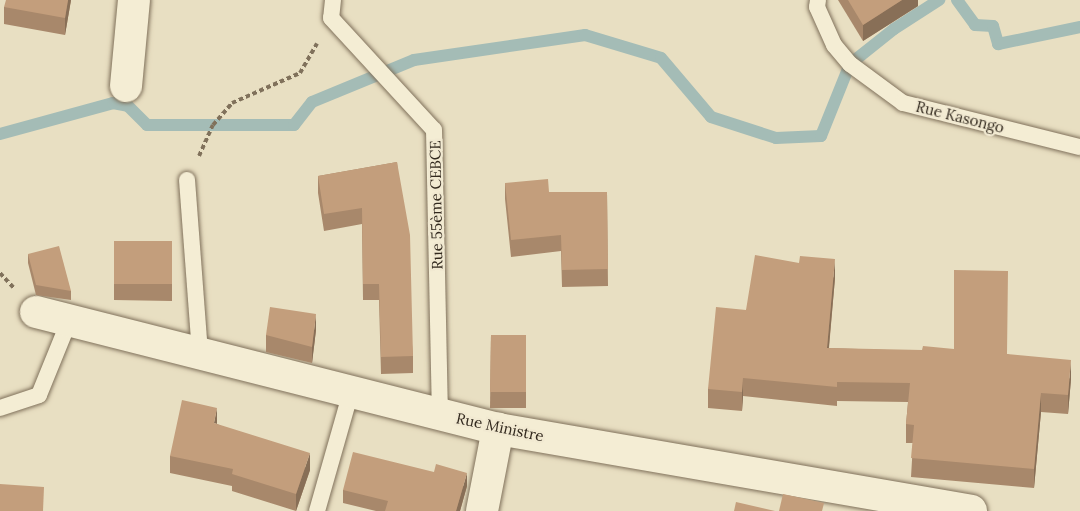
<!DOCTYPE html>
<meta charset="utf-8">
<style>
body{margin:0}
#map{position:relative;width:1080px;height:511px;overflow:hidden;background:#e8dfc2;font-family:Lora,serif}
div>[style]{position:absolute}
[style*='--x']{left:calc(var(--x)*1px);top:calc(var(--y)*1px);width:calc(var(--w)*1px);rotate:calc(var(--a)*1deg)}
.stream>*{height:12px;margin:-6px;padding:0 6px;transform-origin:6px;border-radius:6px;background:#a4bcb6}
.path>*{height:4px;margin-top:-2px;transform-origin:0;background:repeating-linear-gradient(90deg,#80715b 0 4.5px,transparent 0 7.5px)}
.roads{filter:drop-shadow(0 0 2px #80715b) drop-shadow(0 0 2px #80715b)}
.service>*{height:16px;margin:-8px;padding:0 8px;transform-origin:8px;border-radius:8px;background:#f4edd4}
.minor>*{height:32px;margin:-16px;padding:0 16px;transform-origin:16px;border-radius:16px;background:#f4edd4}
.wall>*{inset:0;background:#a8886b}
.shaded-wall>*{inset:0;background:#886f57}
.building>*{inset:0;background:#c39e7c}
span{translate:-50% -50%;white-space:nowrap;text-align:center;line-height:1.15;-webkit-text-stroke:4.5px #f1e9d1;paint-order:stroke}
.street-label{font-size:15px;color:#32291e}
</style>
<div id="map">
<div class="stream">
<div style="--x:957;--y:0;--w:31;--a:54"></div>
<div style="--x:975;--y:25;--w:18;--a:3"></div>
<div style="--x:993;--y:26;--w:19;--a:74"></div>
<div style="--x:998;--y:44;--w:84;--a:-11.7"></div>
<div style="--x:0;--y:134;--w:117;--a:-15.3"></div>
<div style="--x:113;--y:103;--w:15;--a:11"></div>
<div style="--x:128;--y:106;--w:27;--a:45"></div>
<div style="--x:147;--y:125;--w:147;--a:0"></div>
<div style="--x:294;--y:125;--w:29;--a:-52"></div>
<div style="--x:312;--y:102;--w:110;--a:-22.4"></div>
<div style="--x:414;--y:60;--w:173;--a:-8.3"></div>
<div style="--x:585;--y:35;--w:79;--a:16.8"></div>
<div style="--x:661;--y:58;--w:77;--a:49.7"></div>
<div style="--x:711;--y:117;--w:68;--a:17.9"></div>
<div style="--x:776;--y:138;--w:45;--a:-2.5"></div>
<div style="--x:821;--y:136;--w:78;--a:-68.1"></div>
<div style="--x:850;--y:64;--w:56;--a:-38.5"></div>
<div style="--x:894;--y:29;--w:54;--a:-32.8"></div>
</div>
<div class="path">
<div style="--x:199;--y:156;--w:34;--a:-66"></div>
<div style="--x:213;--y:125;--w:29;--a:-49"></div>
<div style="--x:232;--y:103;--w:74;--a:-23.8"></div>
<div style="--x:300;--y:73;--w:34;--a:-60"></div>
<div style="--x:0;--y:273;--w:21;--a:47"></div>
</div>
<div class="roads">
<div class="service">
<div style="--x:333;--y:0;--w:18;--a:96"></div>
<div style="--x:331;--y:18;--w:152;--a:47.4"></div>
<div style="--x:434;--y:130;--w:284;--a:88.8"></div>
<div style="--x:818;--y:0;--w:7;--a:98"></div>
<div style="--x:817;--y:7;--w:42;--a:65.9"></div>
<div style="--x:834;--y:45;--w:25;--a:50"></div>
<div style="--x:850;--y:64;--w:66;--a:36.3"></div>
<div style="--x:903;--y:103;--w:182;--a:14"></div>
<div style="--x:187;--y:180;--w:174;--a:85.7"></div>
<div style="--x:0;--y:408;--w:41;--a:-18.4"></div>
<div style="--x:39;--y:395;--w:80;--a:-67.9"></div>
<div style="--x:317;--y:511;--w:124;--a:-74.1"></div>
</div>
<div class="minor">
<div style="--x:126;--y:86;--w:86;--a:-84.7"></div>
<div style="--x:36;--y:312;--w:477;--a:14.2"></div>
<div style="--x:498;--y:429;--w:480;--a:9.8"></div>
<div style="--x:482;--y:511;--w:84;--a:-79"></div>
</div>
</div>
<div class="wall">
<div style="clip-path:polygon(71px 0,65px 35px,4px 24px,4px 7px)"></div>
<div style="clip-path:polygon(838px 0,918px 0,918px 6px,863px 41px)"></div>
<div style="clip-path:polygon(397px 162px,413px 356px,413px 373px,381px 374px,379px 300px,363px 300px,362px 224px,324px 231px,318px 193px,318px 176px)"></div>
<div style="clip-path:polygon(505px 183px,549px 192px,607px 192px,608px 286px,562px 287px,561px 251px,511px 257px,505px 199px)"></div>
<div style="clip-path:polygon(114px 241px,172px 241px,172px 301px,114px 300px)"></div>
<div style="clip-path:polygon(28px 254px,71px 291px,71px 300px,36px 295px,28px 263px)"></div>
<div style="clip-path:polygon(799px 263px,835px 278px,829px 348px,1007px 354px,1071px 379px,1068px 414px,1041px 412px,1034px 488px,911px 477px,913px 443px,906px 443px,906px 424px,908px 402px,837px 401px,837px 406px,743px 396px,742px 411px,708px 408px,708px 389px,746px 310px)"></div>
<div style="clip-path:polygon(316px 330px,312px 363px,266px 352px,266px 335px)"></div>
<div style="clip-path:polygon(491px 335px,526px 335px,526px 408px,490px 408px)"></div>
<div style="clip-path:polygon(217px 424px,310px 470px,296px 511px,232px 491px,232px 486px,170px 473px,170px 456px)"></div>
<div style="clip-path:polygon(467px 486px,460px 511px,376px 511px,343px 503px,343px 490px)"></div>
</div>
<div class="shaded-wall">
<div style="clip-path:polygon(68px 0,71px 0,65px 35px,65px 18px)"></div>
<div style="clip-path:polygon(902px 0,918px 0,918px 6px,863px 41px,863px 25px)"></div>
<div style="clip-path:polygon(835px 259px,835px 278px,827px 367px,827px 348px)"></div>
<div style="clip-path:polygon(316px 314px,316px 330px,312px 363px,312px 347px)"></div>
<div style="clip-path:polygon(1071px 360px,1071px 379px,1068px 414px,1068px 395px)"></div>
<div style="clip-path:polygon(743px 378px,743px 396px,742px 411px,742px 392px)"></div>
<div style="clip-path:polygon(1041px 393px,1041px 412px,1034px 488px,1034px 469px)"></div>
<div style="clip-path:polygon(217px 408px,217px 424px,214px 423px)"></div>
<div style="clip-path:polygon(310px 453px,310px 470px,296px 511px,296px 494px)"></div>
<div style="clip-path:polygon(467px 473px,467px 486px,460px 511px,456px 511px)"></div>
</div>
<div class="building">
<div style="clip-path:polygon(6px 0,68px 0,65px 18px,4px 7px)"></div>
<div style="clip-path:polygon(848px 0,902px 0,863px 25px)"></div>
<div style="clip-path:polygon(397px 162px,410px 235px,413px 356px,381px 357px,379px 284px,363px 284px,362px 208px,324px 214px,318px 176px)"></div>
<div style="clip-path:polygon(548px 179px,549px 192px,607px 192px,608px 269px,562px 270px,561px 235px,511px 240px,505px 183px)"></div>
<div style="clip-path:polygon(114px 241px,172px 241px,172px 284px,114px 284px)"></div>
<div style="clip-path:polygon(59px 246px,71px 291px,36px 285px,28px 254px)"></div>
<div style="clip-path:polygon(755px 255px,799px 263px,800px 256px,835px 259px,827px 348px,922px 350px,923px 346px,954px 349px,954px 270px,1008px 271px,1007px 354px,1071px 360px,1068px 395px,1041px 393px,1034px 469px,911px 458px,914px 425px,906px 424px,910px 383px,837px 382px,837px 387px,743px 378px,742px 392px,708px 389px,716px 307px,746px 310px)"></div>
<div style="clip-path:polygon(270px 307px,316px 314px,312px 347px,266px 335px)"></div>
<div style="clip-path:polygon(491px 335px,526px 335px,526px 392px,490px 392px)"></div>
<div style="clip-path:polygon(182px 400px,217px 408px,214px 423px,310px 453px,296px 494px,232px 474px,233px 469px,170px 456px)"></div>
<div style="clip-path:polygon(353px 452px,434px 472px,436px 464px,467px 473px,456px 511px,385px 511px,388px 501px,343px 490px)"></div>
<div style="clip-path:polygon(0 484px,44px 487px,43px 511px,0 511px)"></div>
<div style="clip-path:polygon(783px 494px,824px 503px,822px 511px,779px 511px)"></div>
<div style="clip-path:polygon(736px 502px,775px 511px,734px 511px)"></div>
</div>
<div class="street-label">
<span style="left:960px;top:117px;rotate:14deg">Rue Kasongo</span>
<span style="left:436px;top:205px;rotate:-91deg">Rue 55ème CEBCE</span>
<span style="left:500px;top:427px;rotate:12deg">Rue Ministre</span>
</div>
</div>
